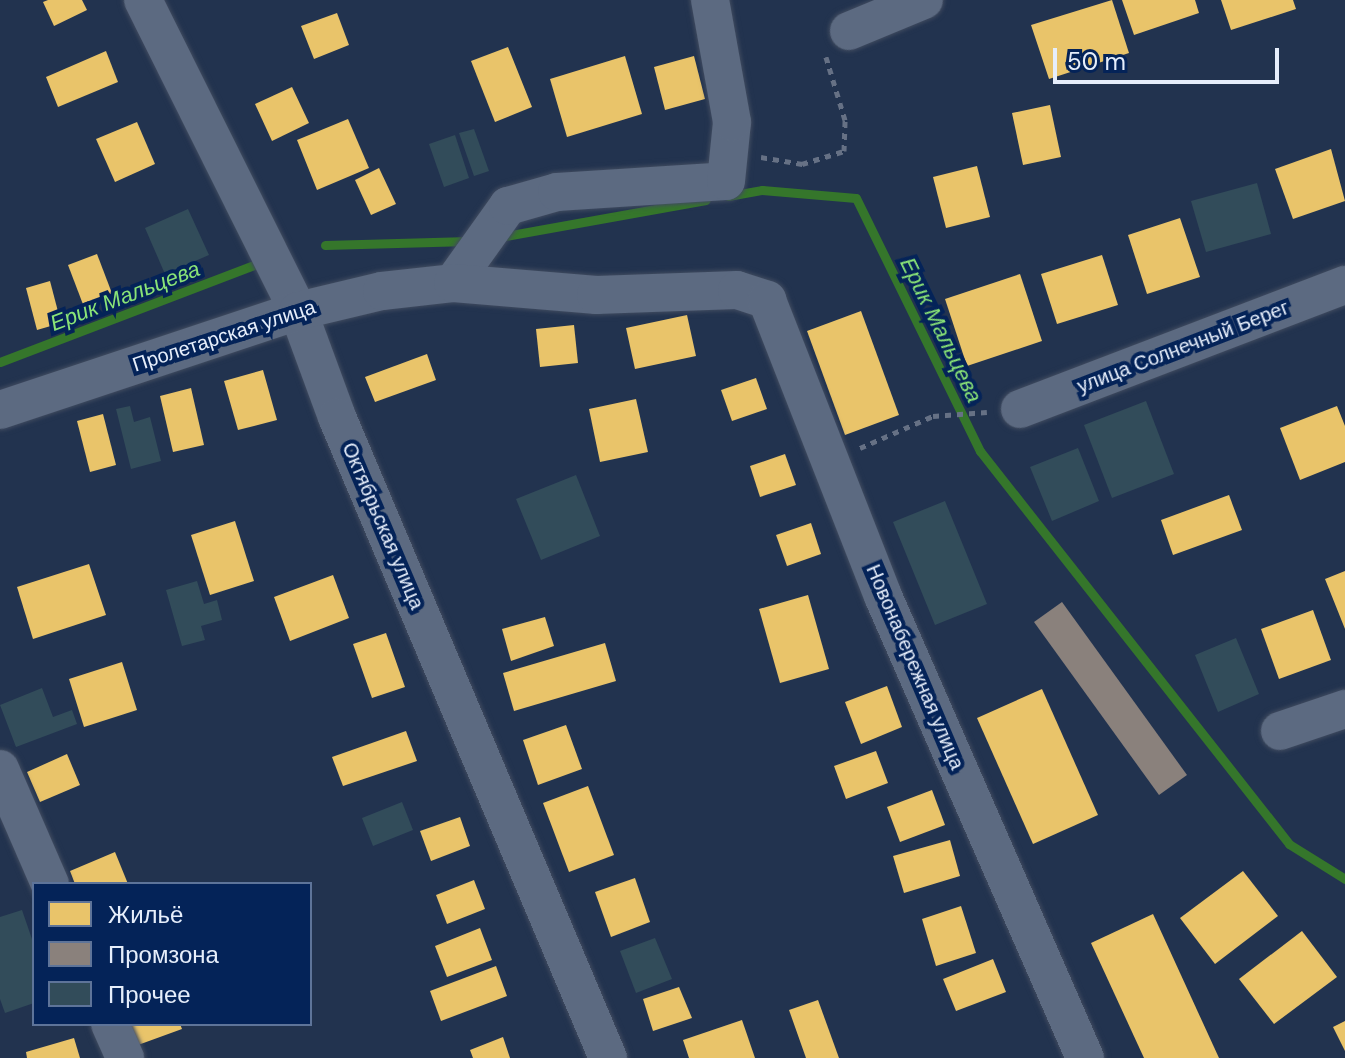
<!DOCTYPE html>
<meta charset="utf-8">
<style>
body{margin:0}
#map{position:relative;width:1345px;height:1058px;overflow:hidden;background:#22334f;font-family:"DM Sans",sans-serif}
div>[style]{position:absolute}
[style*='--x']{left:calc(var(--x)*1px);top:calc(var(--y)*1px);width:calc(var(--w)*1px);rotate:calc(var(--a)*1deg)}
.homes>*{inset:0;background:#e9c46a}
.industry>*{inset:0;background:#8a817c}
.stream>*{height:9px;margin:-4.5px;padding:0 4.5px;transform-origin:4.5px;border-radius:4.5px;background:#35762b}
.building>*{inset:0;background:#324c5a}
.path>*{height:5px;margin-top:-2.5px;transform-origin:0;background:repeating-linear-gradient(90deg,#667185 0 6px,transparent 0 12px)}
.roads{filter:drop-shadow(0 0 2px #404b5f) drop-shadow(0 0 2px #404b5f)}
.minor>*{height:38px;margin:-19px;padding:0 19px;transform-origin:19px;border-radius:19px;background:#5c6a81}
span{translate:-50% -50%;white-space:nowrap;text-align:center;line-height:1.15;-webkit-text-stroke:8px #042358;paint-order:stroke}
.street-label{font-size:20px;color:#e6eefb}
.water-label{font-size:22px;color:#8ae477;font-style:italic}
.legend{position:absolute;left:32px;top:882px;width:280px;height:144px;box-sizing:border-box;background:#042358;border:2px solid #5e7499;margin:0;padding:10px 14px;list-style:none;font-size:24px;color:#e6eefb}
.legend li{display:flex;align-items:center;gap:16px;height:40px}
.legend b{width:40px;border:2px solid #5e7499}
.scale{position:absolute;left:1053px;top:48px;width:226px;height:36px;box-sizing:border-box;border:4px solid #e6eefb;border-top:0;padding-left:10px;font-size:24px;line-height:28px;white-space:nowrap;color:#e6eefb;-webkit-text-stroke:6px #042358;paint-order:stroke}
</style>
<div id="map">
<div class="homes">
<div style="clip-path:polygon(48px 0,82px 0,87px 10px,54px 26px,43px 2px)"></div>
<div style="clip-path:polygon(1112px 0,1129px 53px,1049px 79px,1031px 25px)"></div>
<div style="clip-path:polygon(1122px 0,1195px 0,1199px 13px,1134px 35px)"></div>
<div style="clip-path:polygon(1221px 0,1293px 0,1296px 9px,1231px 30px)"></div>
<div style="clip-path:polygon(337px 13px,349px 45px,314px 59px,301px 26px)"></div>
<div style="clip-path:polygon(508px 47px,532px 107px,495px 122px,471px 61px)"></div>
<div style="clip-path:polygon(106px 51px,118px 82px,58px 107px,46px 77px)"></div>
<div style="clip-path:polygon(625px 56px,642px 114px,567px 137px,550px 79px)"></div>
<div style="clip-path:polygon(694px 56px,705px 99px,665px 110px,654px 67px)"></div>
<div style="clip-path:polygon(292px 87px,309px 123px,272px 141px,255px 104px)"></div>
<div style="clip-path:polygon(1050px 105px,1061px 157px,1023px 165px,1012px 113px)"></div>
<div style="clip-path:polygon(348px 119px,369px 168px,317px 190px,297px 140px)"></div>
<div style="clip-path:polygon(137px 122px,155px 164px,115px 182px,96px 139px)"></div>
<div style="clip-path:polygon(1331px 149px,1345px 201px,1293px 219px,1275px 169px)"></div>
<div style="clip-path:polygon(977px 166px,990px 217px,946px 228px,933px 177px)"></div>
<div style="clip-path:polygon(379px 168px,396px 204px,371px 215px,355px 180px)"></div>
<div style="clip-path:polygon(1180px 218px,1200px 277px,1147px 294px,1128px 235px)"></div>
<div style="clip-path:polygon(97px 254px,113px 296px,84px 307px,68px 265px)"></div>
<div style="clip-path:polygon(1102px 255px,1118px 305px,1057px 324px,1041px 274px)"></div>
<div style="clip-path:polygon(1020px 274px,1042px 341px,967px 366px,945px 299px)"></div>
<div style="clip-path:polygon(50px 281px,61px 323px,37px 330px,26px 288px)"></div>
<div style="clip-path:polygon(861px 311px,899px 415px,845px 435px,807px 331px)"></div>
<div style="clip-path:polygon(687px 315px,696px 356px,635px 369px,626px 328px)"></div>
<div style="clip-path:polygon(574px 325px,578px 363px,540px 367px,536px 329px)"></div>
<div style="clip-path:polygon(427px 354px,436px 380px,375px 402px,365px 377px)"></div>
<div style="clip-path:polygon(263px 370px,277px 420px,238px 430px,224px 381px)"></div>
<div style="clip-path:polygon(756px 378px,767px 409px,732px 421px,721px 390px)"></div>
<div style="clip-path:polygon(191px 388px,204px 445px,173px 452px,160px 396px)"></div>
<div style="clip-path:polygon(636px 399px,648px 452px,600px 462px,589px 409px)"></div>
<div style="clip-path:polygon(1337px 406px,1345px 426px,1345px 462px,1300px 480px,1280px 428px)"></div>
<div style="clip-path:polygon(103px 414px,116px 465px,90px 472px,77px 421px)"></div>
<div style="clip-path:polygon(785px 454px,796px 485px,760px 497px,750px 466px)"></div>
<div style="clip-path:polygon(1229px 495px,1242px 530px,1173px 555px,1161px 520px)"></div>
<div style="clip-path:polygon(235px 521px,254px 581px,210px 595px,191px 535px)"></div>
<div style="clip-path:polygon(811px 523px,821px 554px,787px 566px,776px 535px)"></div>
<div style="clip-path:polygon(89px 564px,106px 615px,33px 639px,17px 587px)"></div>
<div style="clip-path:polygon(1345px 571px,1345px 629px,1325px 579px)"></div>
<div style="clip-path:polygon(333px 575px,349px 618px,290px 641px,274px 597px)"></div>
<div style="clip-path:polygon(808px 595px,829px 669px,780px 683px,759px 609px)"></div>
<div style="clip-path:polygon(1313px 610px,1331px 660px,1279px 679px,1261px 629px)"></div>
<div style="clip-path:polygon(545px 617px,554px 646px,511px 661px,502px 629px)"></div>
<div style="clip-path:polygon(386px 633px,405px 687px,372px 698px,353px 644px)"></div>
<div style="clip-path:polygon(605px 643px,616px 681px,514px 711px,503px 673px)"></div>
<div style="clip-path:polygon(122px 662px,137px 710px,84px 727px,69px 679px)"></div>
<div style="clip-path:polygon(887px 686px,902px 727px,861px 744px,845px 702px)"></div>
<div style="clip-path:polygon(1042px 689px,1098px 815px,1033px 844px,977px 718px)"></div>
<div style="clip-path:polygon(566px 725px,582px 769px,538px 785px,523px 740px)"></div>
<div style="clip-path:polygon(406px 731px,417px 761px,343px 786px,332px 757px)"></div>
<div style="clip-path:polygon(876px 751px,888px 783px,846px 799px,834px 766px)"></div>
<div style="clip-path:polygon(67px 754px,80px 785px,40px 802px,27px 772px)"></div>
<div style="clip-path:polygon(588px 786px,614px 855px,569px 872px,543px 803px)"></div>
<div style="clip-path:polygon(932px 790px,945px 825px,900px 842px,887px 807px)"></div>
<div style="clip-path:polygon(460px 817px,470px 846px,431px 861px,420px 831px)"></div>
<div style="clip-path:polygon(950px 840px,960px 876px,904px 893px,893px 856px)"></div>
<div style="clip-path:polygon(115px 852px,128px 884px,75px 884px,70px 871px)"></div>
<div style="clip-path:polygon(1243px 871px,1278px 916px,1215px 964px,1180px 918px)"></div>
<div style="clip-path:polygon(635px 878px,650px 922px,611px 937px,595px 892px)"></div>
<div style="clip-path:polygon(474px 880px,485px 909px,447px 924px,436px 895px)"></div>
<div style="clip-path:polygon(961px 906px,976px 953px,936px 966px,922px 919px)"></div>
<div style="clip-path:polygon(1153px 914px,1219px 1058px,1144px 1058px,1091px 943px)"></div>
<div style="clip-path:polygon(480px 928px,492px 960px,447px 977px,435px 946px)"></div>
<div style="clip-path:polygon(1302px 931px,1337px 977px,1274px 1024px,1239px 979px)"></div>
<div style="clip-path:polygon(993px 959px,1006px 992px,956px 1011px,943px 979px)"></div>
<div style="clip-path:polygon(496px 966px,507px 996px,441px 1021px,430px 991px)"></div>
<div style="clip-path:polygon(679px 987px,692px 1018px,653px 1031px,643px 999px)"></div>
<div style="clip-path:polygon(818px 1000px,839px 1058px,806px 1058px,789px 1010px)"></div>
<div style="clip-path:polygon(742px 1020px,755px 1058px,689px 1058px,683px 1040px)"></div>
<div style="clip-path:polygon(1345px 1021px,1345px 1051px,1333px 1027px)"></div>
<div style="clip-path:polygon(130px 1024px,180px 1024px,182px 1029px,138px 1045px)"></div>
<div style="clip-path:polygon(503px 1037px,510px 1058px,473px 1058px,470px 1050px)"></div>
<div style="clip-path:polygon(74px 1038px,80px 1058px,27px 1058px,26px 1052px)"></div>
</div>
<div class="industry">
<div style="clip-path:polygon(1062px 602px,1187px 775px,1159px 795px,1034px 622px)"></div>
</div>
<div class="stream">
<div style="--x:728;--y:196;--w:35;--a:-10"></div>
<div style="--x:762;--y:190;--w:94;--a:4.9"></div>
<div style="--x:856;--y:198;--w:282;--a:63.9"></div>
<div style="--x:980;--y:451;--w:500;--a:51.8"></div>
<div style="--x:1289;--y:844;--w:66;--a:32"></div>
<div style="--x:500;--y:237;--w:209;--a:-10.2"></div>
<div style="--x:325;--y:245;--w:144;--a:-1.6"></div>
<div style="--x:0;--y:362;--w:280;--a:-20.9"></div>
</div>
<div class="building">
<div style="clip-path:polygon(474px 129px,489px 171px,474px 176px,459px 133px)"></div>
<div style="clip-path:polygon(455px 135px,469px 178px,444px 187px,429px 144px)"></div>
<div style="clip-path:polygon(1257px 183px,1271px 234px,1206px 252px,1191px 201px)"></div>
<div style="clip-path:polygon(188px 209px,209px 255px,165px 274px,145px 228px)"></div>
<div style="clip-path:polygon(1146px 401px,1174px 474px,1112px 498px,1084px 425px)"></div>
<div style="clip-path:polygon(130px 406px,134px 422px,150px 417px,161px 461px,131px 469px,116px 409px)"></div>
<div style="clip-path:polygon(1078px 448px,1099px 501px,1052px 521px,1030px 467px)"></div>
<div style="clip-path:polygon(576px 475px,600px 536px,541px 560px,516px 499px)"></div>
<div style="clip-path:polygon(945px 501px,987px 604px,935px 625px,893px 522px)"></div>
<div style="clip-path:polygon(197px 581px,204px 604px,217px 600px,222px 620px,201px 626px,205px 640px,182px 646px,166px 590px)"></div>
<div style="clip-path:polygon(1236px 638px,1259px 694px,1218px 712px,1195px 655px)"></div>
<div style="clip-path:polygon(42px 688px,53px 717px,72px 710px,77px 724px,16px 747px,0 705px)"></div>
<div style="clip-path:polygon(402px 802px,413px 830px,373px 846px,362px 818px)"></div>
<div style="clip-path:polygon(22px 910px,34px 945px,34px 1003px,5px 1013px,0 999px,0 917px)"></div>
<div style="clip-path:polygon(655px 938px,672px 979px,636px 993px,620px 951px)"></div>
</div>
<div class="path">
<div style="--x:761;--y:157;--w:42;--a:9.7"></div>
<div style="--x:802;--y:164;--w:44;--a:-17.2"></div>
<div style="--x:844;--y:151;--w:31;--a:-88"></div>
<div style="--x:845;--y:120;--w:66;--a:-106.8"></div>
<div style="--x:860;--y:448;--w:80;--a:-23.7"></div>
<div style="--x:933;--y:416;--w:54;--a:-4.2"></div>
</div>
<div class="roads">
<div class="minor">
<div style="--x:143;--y:0;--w:347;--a:63.5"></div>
<div style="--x:298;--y:311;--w:113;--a:69.8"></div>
<div style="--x:337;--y:417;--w:696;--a:67.08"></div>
<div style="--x:849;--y:31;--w:81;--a:-22.5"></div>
<div style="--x:453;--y:283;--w:95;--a:-54.5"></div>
<div style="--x:508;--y:206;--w:51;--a:-15.9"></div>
<div style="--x:557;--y:192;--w:169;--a:-3.7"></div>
<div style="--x:726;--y:181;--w:59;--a:-84.2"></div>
<div style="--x:732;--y:122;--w:124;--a:-100.2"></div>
<div style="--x:1020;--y:409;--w:348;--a:-20.9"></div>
<div style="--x:0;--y:410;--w:314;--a:-18.4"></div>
<div style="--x:298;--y:311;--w:86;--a:-13.4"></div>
<div style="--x:382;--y:291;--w:71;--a:-6.4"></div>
<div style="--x:453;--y:283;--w:144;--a:4.8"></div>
<div style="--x:596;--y:295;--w:141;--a:-2"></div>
<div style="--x:737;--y:290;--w:32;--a:18"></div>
<div style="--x:767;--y:300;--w:318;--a:68.6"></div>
<div style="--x:883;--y:596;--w:504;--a:66.38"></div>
<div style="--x:1280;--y:731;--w:69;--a:-18.7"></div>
<div style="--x:0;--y:769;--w:125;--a:66.5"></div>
<div style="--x:110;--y:1024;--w:37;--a:66"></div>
</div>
</div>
<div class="street-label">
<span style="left:224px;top:336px;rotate:-18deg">Пролетарская улица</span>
<span style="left:1183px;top:347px;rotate:-21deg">улица Солнечный Берег</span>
<span style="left:383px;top:526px;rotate:67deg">Октябрьская улица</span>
<span style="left:915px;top:667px;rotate:67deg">Новонабережная улица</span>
</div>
<div class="water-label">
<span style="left:125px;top:296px;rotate:-21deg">Ерик Мальцева</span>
<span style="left:941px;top:330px;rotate:64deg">Ерик Мальцева</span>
</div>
<ul class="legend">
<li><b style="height:22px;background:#e9c46a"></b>Жильё</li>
<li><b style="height:22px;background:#8a817c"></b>Промзона</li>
<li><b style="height:22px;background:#324c5a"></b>Прочее</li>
</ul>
<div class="scale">50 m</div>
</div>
